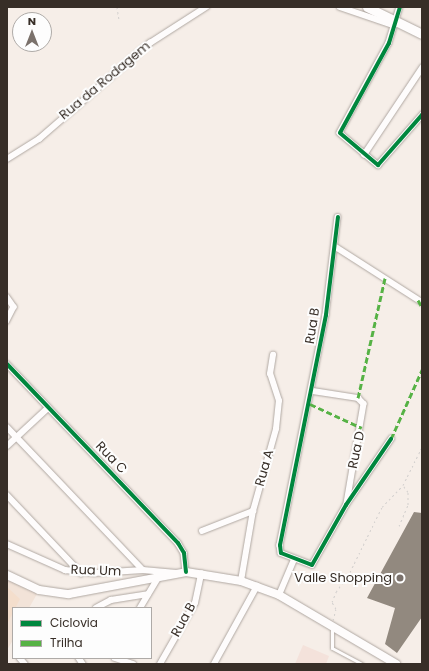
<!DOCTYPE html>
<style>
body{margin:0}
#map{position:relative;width:429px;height:671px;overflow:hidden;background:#f6eee8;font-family:Poppins,sans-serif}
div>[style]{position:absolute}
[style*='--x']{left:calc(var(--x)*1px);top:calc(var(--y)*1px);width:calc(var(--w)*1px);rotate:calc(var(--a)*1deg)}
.industrial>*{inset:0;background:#f4e2db}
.education>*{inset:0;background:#f2e3d8}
.green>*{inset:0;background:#f4decc}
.building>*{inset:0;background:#92897f}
.path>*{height:1px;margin-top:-0.5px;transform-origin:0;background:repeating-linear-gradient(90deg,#d3d0ce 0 2px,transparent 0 5px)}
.roads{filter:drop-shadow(0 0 1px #b0a8a2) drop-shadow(0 0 1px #b0a8a2)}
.service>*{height:3px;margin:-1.5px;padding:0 1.5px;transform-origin:1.5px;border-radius:1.5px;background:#fefcfc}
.minor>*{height:5.5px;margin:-2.75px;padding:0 2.75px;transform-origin:2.75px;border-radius:2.75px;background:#fefcfc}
.secondary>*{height:8px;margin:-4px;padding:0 4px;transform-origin:4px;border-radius:4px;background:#fefcfc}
.primary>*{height:9px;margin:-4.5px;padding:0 4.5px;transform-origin:4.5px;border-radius:4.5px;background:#fefcfc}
.quiet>*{height:3px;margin-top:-1.5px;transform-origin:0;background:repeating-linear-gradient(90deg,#56b245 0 6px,transparent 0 9px)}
.cycleway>*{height:4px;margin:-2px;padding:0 2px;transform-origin:2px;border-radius:2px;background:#00873e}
.dots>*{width:11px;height:11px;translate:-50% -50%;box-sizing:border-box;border:2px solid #fdfdfd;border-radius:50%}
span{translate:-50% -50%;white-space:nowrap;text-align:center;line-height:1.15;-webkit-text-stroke:4px #fdfdfd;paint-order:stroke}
.street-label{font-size:13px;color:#372e27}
.poi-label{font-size:13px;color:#372e27}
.right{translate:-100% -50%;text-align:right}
.frame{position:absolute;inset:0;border:8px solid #372e27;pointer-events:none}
.legend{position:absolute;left:12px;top:607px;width:140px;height:52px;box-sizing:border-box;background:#fdfdfd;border:1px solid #aeaaa7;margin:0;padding:5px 7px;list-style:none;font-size:12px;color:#372e27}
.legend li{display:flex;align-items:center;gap:8px;height:20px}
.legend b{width:20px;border:1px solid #aeaaa7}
.north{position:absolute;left:12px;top:12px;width:40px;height:40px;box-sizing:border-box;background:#fdfdfd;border:1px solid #aeaaa7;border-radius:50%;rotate:0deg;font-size:11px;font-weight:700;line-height:16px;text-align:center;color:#372e27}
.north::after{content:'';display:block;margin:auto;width:14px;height:18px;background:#7a716b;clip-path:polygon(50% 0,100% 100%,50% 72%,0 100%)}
</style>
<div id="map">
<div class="industrial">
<div style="clip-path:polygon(303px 645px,329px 656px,326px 664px,295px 664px)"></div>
</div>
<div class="education">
<div style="clip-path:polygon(7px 578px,37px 594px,29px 608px,13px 608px,13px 640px,7px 650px)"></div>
</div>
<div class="green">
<div style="clip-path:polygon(7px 587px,20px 599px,7px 624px)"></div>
</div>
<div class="building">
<div style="clip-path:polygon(414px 512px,422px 513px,422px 617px,397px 653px,385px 644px,395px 608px,367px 598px)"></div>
</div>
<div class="path">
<div style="--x:117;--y:7;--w:12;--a:81"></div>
<div style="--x:399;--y:526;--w:23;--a:-67"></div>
<div style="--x:408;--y:505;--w:13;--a:-90"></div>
<div style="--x:408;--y:492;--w:9;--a:-126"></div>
<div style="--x:333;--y:620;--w:11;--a:-75"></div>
<div style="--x:336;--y:609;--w:8;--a:-120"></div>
<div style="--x:332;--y:602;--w:11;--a:-68"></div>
<div style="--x:336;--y:592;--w:24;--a:-55"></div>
<div style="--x:350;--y:572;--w:72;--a:-63.8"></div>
<div style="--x:382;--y:507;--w:30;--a:-46"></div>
<div style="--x:403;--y:485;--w:42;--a:-63.4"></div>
</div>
<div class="roads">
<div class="service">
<div style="--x:332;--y:627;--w:21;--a:90"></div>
<div style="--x:332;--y:648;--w:34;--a:28"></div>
</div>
<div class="minor">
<div style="--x:340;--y:7;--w:56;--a:18.8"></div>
<div style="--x:400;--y:7;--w:38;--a:107"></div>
<div style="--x:389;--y:43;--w:102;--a:118.6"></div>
<div style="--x:340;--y:133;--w:50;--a:40.1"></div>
<div style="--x:378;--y:165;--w:67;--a:-48.7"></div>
<div style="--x:364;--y:155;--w:105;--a:-56.3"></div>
<div style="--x:7;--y:159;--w:38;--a:-32"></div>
<div style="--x:39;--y:139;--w:147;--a:-40.9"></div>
<div style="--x:150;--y:43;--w:67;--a:-32.7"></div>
<div style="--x:338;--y:217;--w:99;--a:97"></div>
<div style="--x:326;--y:315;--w:235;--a:101.3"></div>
<div style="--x:280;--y:545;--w:8;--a:83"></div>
<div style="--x:281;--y:553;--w:33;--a:21"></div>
<div style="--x:312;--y:565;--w:69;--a:-60.5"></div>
<div style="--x:346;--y:505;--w:80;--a:-55.7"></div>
<div style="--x:336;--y:247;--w:102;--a:32.6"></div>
<div style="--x:7;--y:297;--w:12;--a:55"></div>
<div style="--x:14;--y:307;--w:16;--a:117"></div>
<div style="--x:7;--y:364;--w:248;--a:46.3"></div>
<div style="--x:178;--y:543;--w:12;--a:59"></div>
<div style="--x:184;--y:553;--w:19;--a:84"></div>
<div style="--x:313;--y:391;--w:46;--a:8.8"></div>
<div style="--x:358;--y:398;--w:8;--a:45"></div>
<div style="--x:364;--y:404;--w:100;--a:99.7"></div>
<div style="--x:7;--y:427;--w:197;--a:46.4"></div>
<div style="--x:143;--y:570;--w:36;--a:5"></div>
<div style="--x:7;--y:446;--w:56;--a:-42.8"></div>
<div style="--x:7;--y:495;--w:108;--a:46.5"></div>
<div style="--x:202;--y:531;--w:55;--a:-21.4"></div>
<div style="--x:7;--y:544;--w:64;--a:24.1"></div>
<div style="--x:65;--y:570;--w:30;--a:6"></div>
<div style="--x:95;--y:573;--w:48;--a:-3.6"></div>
<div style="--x:241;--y:581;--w:71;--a:-80.3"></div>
<div style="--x:253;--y:511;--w:85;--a:-74.3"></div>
<div style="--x:276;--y:429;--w:28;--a:-84"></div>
<div style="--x:279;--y:401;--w:28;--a:-108"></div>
<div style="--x:270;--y:374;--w:19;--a:-81"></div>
<div style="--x:279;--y:595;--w:38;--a:-67"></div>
<div style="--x:96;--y:608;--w:17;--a:-28"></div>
<div style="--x:111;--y:600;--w:37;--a:-9"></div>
<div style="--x:140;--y:608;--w:33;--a:-59"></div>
<div style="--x:20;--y:658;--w:8;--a:50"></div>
<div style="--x:79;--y:658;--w:7;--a:56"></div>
<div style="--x:115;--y:658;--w:19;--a:18"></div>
<div style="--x:160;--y:664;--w:70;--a:-60.2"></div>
<div style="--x:195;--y:603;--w:30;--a:-78"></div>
<div style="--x:214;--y:664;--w:89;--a:-61.1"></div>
</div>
<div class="secondary">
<div style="--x:7;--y:575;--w:35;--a:25"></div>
<div style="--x:39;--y:590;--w:30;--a:8"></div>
<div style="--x:69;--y:594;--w:119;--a:-10.6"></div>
<div style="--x:186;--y:572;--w:56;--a:9.3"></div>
<div style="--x:241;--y:581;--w:40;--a:20.2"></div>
<div style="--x:279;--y:595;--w:136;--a:30.5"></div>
</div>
<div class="primary">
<div style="--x:367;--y:7;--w:61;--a:26.1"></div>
</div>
</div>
<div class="quiet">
<div style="--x:418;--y:300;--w:8;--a:60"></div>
<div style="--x:358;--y:398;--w:123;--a:-77.3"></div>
<div style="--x:310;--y:404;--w:57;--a:24.8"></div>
<div style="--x:391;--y:439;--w:76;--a:-65.8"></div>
</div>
<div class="cycleway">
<div style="--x:400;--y:7;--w:38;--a:107"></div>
<div style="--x:389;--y:43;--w:102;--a:118.6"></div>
<div style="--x:340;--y:133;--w:50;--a:40.1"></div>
<div style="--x:378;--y:165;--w:67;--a:-48.7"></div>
<div style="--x:338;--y:217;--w:99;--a:97"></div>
<div style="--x:326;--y:315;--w:235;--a:101.3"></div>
<div style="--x:280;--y:545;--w:8;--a:83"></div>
<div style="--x:281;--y:553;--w:33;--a:21"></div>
<div style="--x:312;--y:565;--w:69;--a:-60.5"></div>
<div style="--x:346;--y:505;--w:80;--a:-55.7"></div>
<div style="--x:7;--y:364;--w:248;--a:46.3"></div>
<div style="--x:178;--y:543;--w:12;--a:59"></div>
<div style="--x:184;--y:553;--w:19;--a:84"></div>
</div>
<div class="dots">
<div style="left:400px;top:578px;background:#7a716b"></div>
</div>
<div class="street-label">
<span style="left:105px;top:81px;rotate:-40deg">Rua da Rodagem</span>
<span style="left:313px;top:326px;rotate:-81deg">Rua B</span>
<span style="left:357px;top:450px;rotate:-78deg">Rua D</span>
<span style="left:111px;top:458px;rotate:46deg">Rua C</span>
<span style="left:265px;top:468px;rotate:-74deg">Rua A</span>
<span style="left:96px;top:571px;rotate:2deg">Rua Um</span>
<span style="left:184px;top:620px;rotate:-61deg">Rua B</span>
</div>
<div class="poi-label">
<span class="right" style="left:392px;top:578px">Valle Shopping</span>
</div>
<div class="frame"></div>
<ul class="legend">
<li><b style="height:5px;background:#00873e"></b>Ciclovia</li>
<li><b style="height:5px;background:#56b245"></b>Trilha</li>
</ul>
<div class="north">N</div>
</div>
